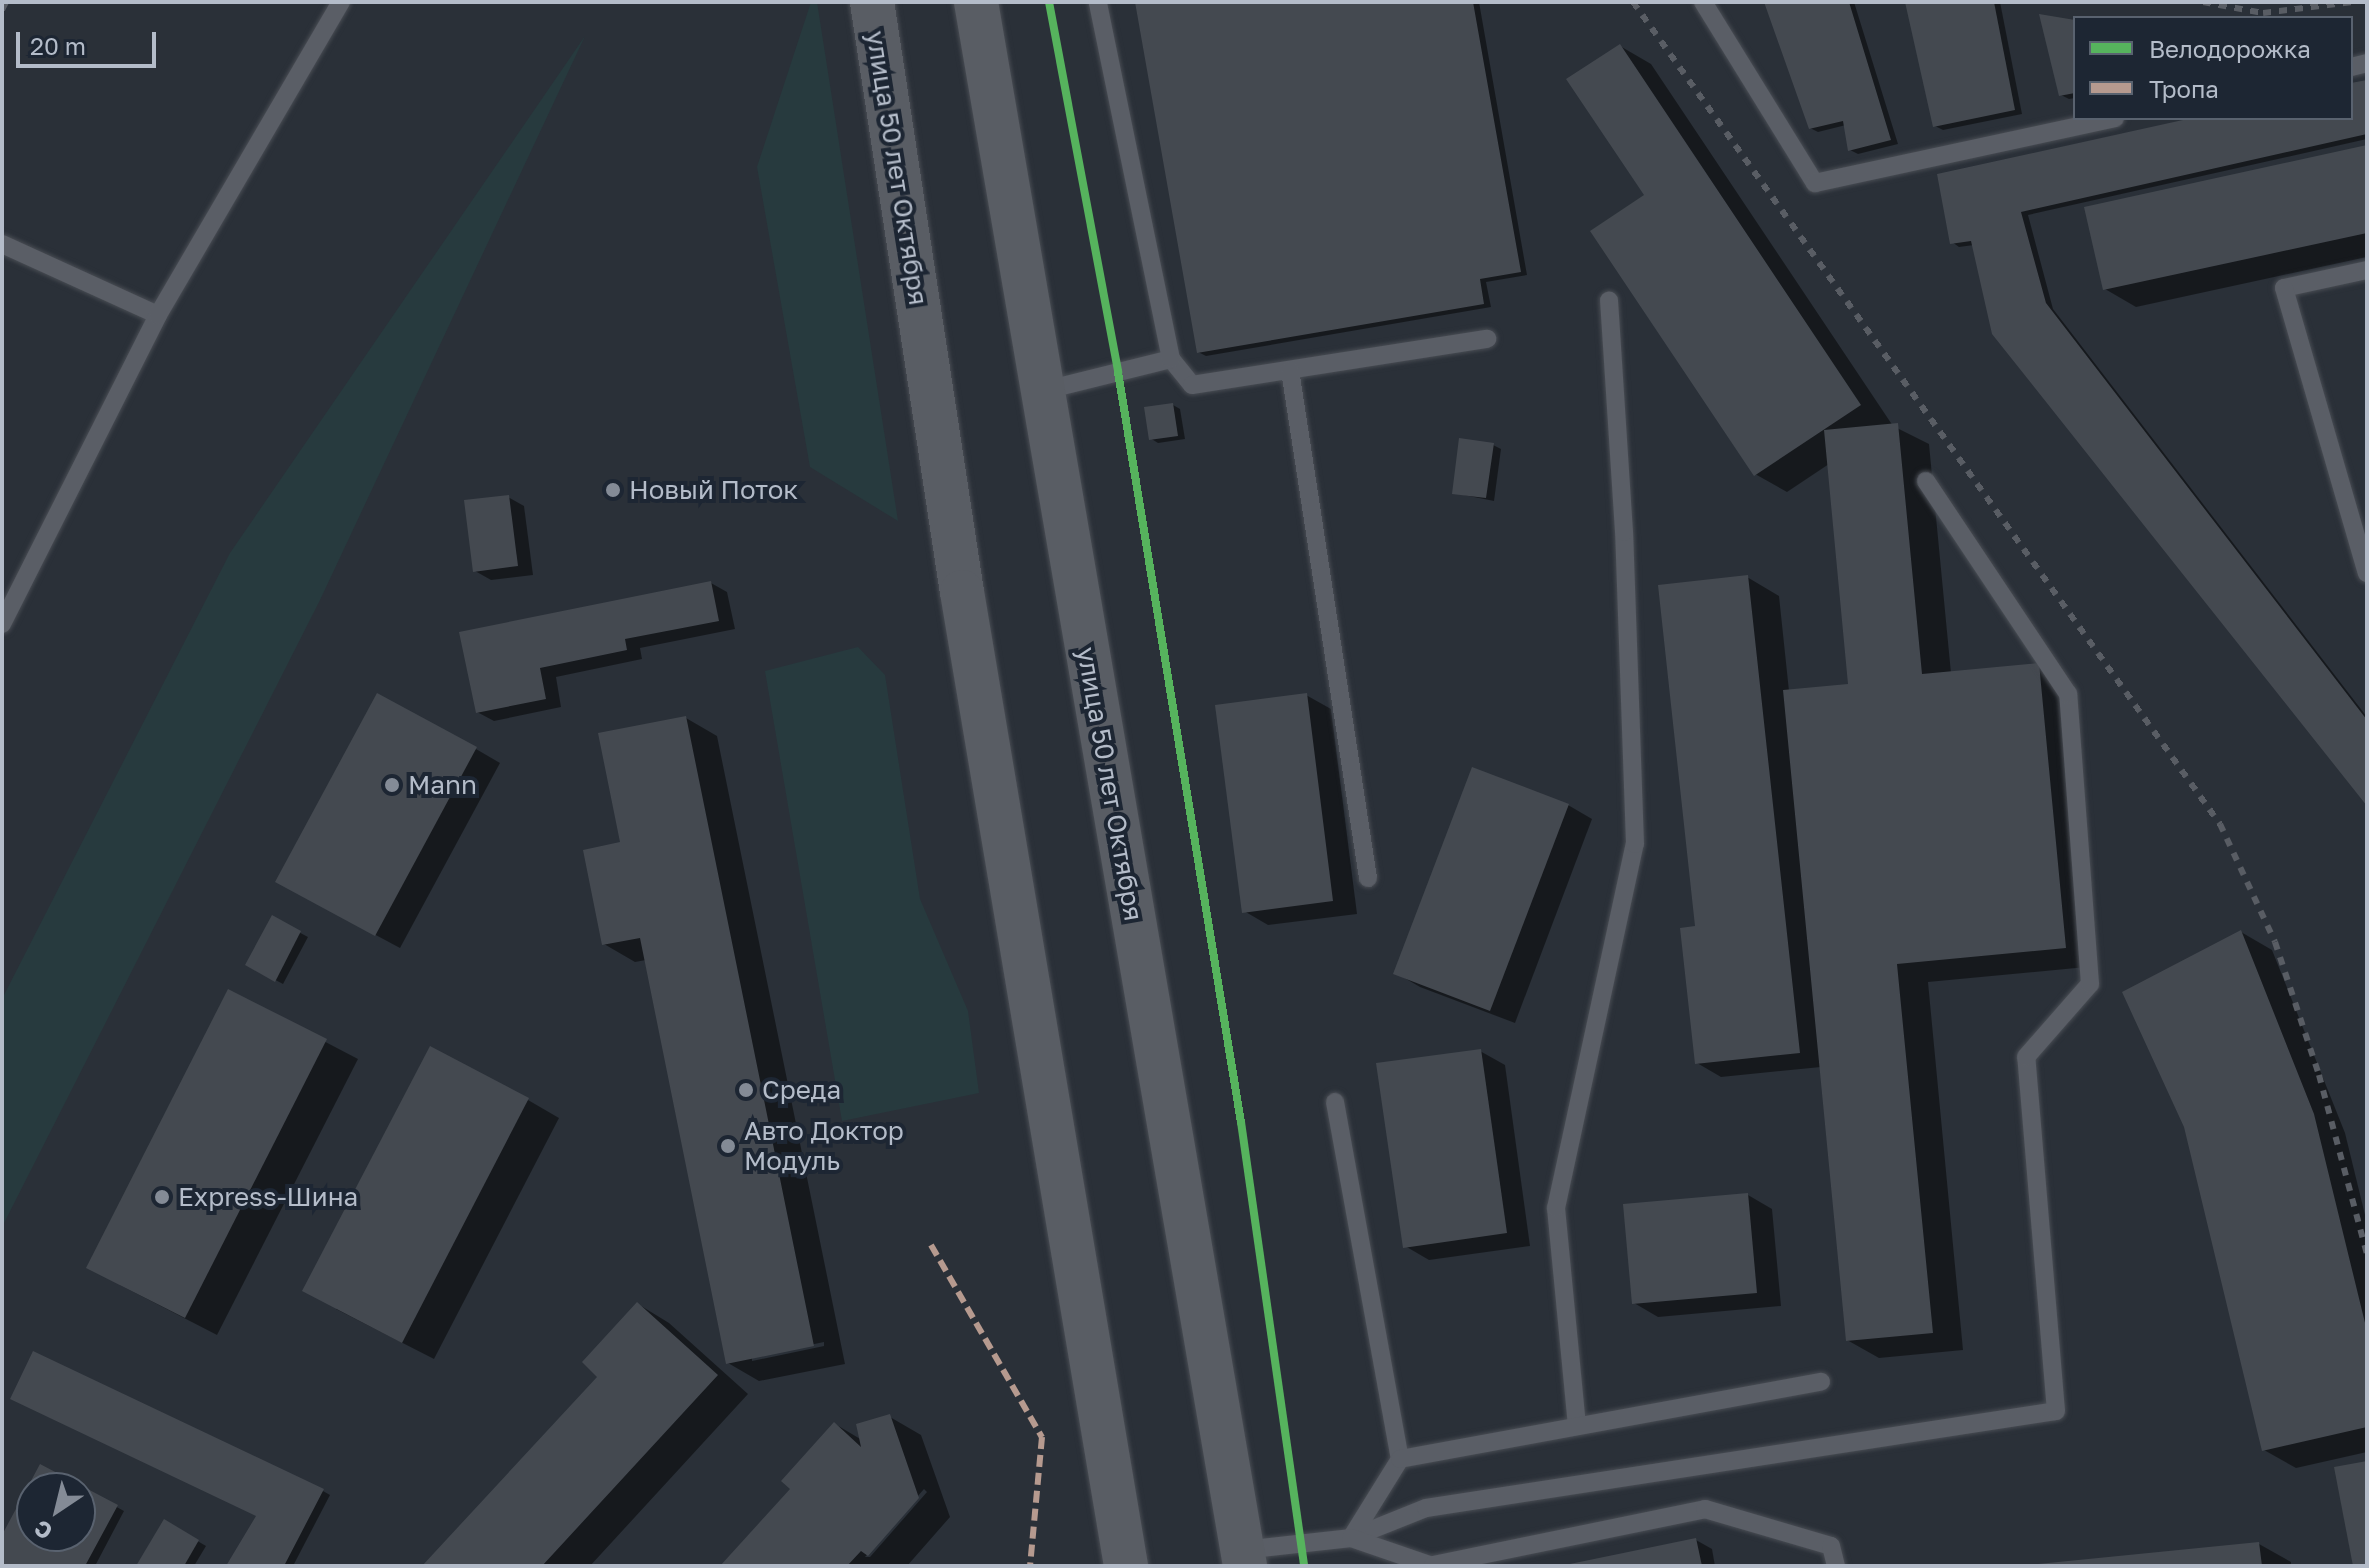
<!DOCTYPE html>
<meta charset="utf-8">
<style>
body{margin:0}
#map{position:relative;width:2369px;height:1568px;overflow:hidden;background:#2a3038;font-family:"Golos Text",sans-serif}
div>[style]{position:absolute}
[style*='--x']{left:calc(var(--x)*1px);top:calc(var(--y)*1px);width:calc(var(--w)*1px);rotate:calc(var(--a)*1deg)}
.green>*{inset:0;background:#273a3e}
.shadow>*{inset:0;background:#0007}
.building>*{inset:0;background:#444950}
.roads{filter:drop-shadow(0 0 2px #484c53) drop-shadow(0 0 2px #484c53)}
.lane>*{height:18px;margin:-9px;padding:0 9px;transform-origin:9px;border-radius:9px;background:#5a5e66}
.secondary>*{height:44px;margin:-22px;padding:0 22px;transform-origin:22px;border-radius:22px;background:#595d64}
.rail>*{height:6px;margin-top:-3px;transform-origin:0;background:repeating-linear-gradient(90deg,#595d64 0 8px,transparent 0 16px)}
.quiet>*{height:6px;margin-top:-3px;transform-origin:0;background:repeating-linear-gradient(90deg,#b69a8f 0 12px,transparent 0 18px)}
.cycleway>*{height:8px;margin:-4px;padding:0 4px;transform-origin:4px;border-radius:4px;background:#56b35d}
.dots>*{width:22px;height:22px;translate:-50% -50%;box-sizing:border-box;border:4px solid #1d2633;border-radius:50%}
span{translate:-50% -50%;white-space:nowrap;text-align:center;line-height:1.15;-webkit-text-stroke:8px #1d2633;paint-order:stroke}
.street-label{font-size:26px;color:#b4bcc9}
.poi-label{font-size:26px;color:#b4bcc9}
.left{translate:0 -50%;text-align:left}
.frame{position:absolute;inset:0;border:4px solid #b4bcc9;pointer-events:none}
.legend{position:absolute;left:2073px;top:16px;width:280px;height:104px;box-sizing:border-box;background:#1d2633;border:2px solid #59626f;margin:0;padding:10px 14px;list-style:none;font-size:24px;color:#b4bcc9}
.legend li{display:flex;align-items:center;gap:16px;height:40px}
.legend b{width:40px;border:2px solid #59626f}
.north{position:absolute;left:16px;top:1472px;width:80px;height:80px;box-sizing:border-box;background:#1d2633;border:2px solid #59626f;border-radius:50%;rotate:215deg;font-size:22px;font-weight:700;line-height:32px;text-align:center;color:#b4bcc9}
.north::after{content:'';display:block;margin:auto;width:28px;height:36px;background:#848b96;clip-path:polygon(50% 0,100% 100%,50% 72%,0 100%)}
.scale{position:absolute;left:16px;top:32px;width:140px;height:36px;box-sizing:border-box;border:4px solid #b4bcc9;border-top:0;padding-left:10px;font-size:24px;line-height:28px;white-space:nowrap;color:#b4bcc9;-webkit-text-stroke:6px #1d2633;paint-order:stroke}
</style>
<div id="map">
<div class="green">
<div style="clip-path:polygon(811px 2px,817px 2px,898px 521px,810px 467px,757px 167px)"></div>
<div style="clip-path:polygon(585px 36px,320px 600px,2px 1227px,2px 999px,230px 553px)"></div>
<div style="clip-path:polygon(858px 647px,885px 675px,920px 899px,968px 1011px,979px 1093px,842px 1121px,765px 671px)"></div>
</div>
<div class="shadow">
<div style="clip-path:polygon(1137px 2px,1479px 2px,1527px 275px,1486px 282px,1491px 307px,1206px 356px,1198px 352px)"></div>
<div style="clip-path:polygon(1766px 2px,1854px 2px,1898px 144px,1858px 154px,1850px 150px,1846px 125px,1818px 132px,1810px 128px)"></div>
<div style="clip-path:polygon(1907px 2px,2000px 2px,2022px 114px,1943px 130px,1935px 126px)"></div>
<div style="clip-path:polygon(2075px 22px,2075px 98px,2069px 99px,2061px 95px)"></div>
<div style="clip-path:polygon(1620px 46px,1651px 64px,1893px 426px,1929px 444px,1951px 673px,2038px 665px,2070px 683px,2097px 966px,1928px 982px,1963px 1350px,1879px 1358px,1847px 1340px,1821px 1067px,1721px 1077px,1697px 1063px,1701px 927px,1747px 577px,1779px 596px,1789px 691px,1851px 686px,1829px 464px,1787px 492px,1755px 474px,1647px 196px)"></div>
<div style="clip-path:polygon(2367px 82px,2367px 139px,2028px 215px,2053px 309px,2367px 717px,2367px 803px,1974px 245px,1959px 247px,1952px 242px,2201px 118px,2351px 118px,2351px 85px)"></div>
<div style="clip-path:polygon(2367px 147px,2367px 257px,2136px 307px,2105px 289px)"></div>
<div style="clip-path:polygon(1173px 405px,1180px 409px,1185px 439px,1158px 443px,1150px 438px)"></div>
<div style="clip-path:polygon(1493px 445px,1501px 449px,1494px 501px,1454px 493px)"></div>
<div style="clip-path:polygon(508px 497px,524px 506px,533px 575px,491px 580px,475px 571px)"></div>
<div style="clip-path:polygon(711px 583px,727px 592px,735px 629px,640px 648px,642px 659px,556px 677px,561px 707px,494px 721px,477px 712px,461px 634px)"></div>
<div style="clip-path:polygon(1306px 695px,1331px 709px,1357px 914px,1268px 925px,1244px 911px)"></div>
<div style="clip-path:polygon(evenodd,686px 718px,717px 736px,845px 1364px,759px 1381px,728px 1363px,646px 960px,635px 962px,604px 944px,623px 843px,686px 718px,824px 1342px,824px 1346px,752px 1361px,752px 1357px,824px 1342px)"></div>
<div style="clip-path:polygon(476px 749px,500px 763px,400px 948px,301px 895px)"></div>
<div style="clip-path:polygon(1568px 805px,1592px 819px,1515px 1023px,1420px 987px,1396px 973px)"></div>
<div style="clip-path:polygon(272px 918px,308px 937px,283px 984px,247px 965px)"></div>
<div style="clip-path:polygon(2241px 932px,2272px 950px,2345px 1133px,2367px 1223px,2367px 1452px,2296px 1468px,2264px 1450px)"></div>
<div style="clip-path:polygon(228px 991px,358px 1059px,217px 1335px,120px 1285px)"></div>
<div style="clip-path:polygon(1480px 1051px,1505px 1065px,1530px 1246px,1429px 1260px,1405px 1246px)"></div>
<div style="clip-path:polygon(528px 1100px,559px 1118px,434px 1359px,336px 1309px)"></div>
<div style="clip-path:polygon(1748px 1195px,1772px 1209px,1781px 1306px,1658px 1317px,1634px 1303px)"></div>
<div style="clip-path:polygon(638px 1304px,669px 1323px,748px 1394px,590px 1566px,425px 1566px,600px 1377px)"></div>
<div style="clip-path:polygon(evenodd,890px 1417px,921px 1435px,950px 1517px,907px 1566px,723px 1566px,793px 1489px,835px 1424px,862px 1440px,890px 1417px,924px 1489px,927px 1492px,870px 1557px,865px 1557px,924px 1489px)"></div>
<div style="clip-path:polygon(evenodd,41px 1466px,124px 1511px,95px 1566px,2px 1566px,2px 1539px,41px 1466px,32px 1488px,80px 1488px,80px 1536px,32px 1536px,32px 1488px)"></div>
<div style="clip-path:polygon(323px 1491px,330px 1495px,293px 1566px,229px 1566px,258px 1516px)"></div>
<div style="clip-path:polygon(165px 1522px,206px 1546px,194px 1566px,138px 1566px)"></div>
<div style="clip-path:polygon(1696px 1540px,1712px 1549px,1715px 1566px,1568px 1566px)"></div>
<div style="clip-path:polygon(2259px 1544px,2291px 1562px,2291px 1566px,2037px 1566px)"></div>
</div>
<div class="building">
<div style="clip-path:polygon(1135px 2px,1473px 2px,1521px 272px,1480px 279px,1484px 304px,1197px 353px)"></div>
<div style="clip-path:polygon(1764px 2px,1849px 2px,1891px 140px,1848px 151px,1843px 121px,1809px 129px)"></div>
<div style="clip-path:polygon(1905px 2px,1994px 2px,2015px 110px,1933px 127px)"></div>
<div style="clip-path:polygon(2039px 14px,2075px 20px,2075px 93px,2059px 96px)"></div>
<div style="clip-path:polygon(1620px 44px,1861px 405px,1754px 476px,1590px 231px,1644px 195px,1566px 79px)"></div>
<div style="clip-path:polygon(2367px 80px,2367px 134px,2021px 212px,2046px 303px,2367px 720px,2367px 806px,1992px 334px,1971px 241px,1950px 244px,1937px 174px,2192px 118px,2351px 118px,2351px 83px)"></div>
<div style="clip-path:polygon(2367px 145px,2367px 233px,2103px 290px,2084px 207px)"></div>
<div style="clip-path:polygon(1173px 403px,1178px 436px,1149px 440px,1144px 407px)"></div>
<div style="clip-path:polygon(1898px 423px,1922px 674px,2039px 663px,2066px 948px,1897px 964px,1933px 1333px,1846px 1341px,1783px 690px,1848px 684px,1824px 430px)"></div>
<div style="clip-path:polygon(1459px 438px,1494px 443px,1486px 498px,1452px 494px)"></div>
<div style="clip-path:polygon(509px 495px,518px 566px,473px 572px,464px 500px)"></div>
<div style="clip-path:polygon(1748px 575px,1800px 1053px,1695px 1064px,1680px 928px,1695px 926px,1658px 585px)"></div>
<div style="clip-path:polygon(711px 581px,719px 621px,625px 639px,627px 650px,540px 668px,546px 699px,476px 713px,459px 632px)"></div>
<div style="clip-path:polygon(377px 693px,477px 747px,375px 936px,275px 882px)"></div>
<div style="clip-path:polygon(1307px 693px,1333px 901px,1242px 913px,1215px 705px)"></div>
<div style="clip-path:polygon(686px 716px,814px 1346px,726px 1364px,640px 938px,602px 945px,583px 850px,620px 842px,598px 733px)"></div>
<div style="clip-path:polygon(1472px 767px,1569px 804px,1490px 1011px,1393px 974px)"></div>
<div style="clip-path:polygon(272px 915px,301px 931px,275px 982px,245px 965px)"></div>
<div style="clip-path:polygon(2241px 930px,2314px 1114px,2367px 1331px,2367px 1427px,2262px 1451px,2184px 1127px,2122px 992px)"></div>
<div style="clip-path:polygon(228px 989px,327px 1039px,185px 1318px,86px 1268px)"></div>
<div style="clip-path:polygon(430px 1046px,529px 1098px,402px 1343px,302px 1291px)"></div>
<div style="clip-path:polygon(1481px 1049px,1507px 1233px,1403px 1248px,1376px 1063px)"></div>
<div style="clip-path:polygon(1748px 1193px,1757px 1293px,1632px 1304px,1623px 1204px)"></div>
<div style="clip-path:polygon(637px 1302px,718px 1375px,542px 1566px,422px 1566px,597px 1377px,582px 1362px)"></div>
<div style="clip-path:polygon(33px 1351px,324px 1489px,284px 1566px,226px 1566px,256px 1516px,10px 1399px)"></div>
<div style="clip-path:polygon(890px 1414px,919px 1498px,868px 1556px,861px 1551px,847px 1566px,720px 1566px,790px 1489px,781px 1481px,834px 1422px,861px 1447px,856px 1424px)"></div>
<div style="clip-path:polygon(2367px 1461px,2367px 1566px,2353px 1566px,2334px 1467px)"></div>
<div style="clip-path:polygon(evenodd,40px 1464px,118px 1505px,85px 1566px,2px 1566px,2px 1535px,40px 1464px,32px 1488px,80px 1488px,80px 1536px,32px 1536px,32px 1488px)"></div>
<div style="clip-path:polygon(164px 1519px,199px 1540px,184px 1566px,136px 1566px)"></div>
<div style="clip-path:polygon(1696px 1538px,1702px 1566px,1565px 1566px,1565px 1565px)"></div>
<div style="clip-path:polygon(2259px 1542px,2262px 1566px,2038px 1566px,2038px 1564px)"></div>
</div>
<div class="roads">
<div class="lane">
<div style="--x:1703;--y:2;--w:213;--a:58.3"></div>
<div style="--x:1815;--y:183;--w:307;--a:-12.2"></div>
<div style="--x:2351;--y:67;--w:16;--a:-14"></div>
<div style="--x:2;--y:244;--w:171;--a:24.5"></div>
<div style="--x:2367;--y:270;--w:85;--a:167.8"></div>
<div style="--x:2284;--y:288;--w:297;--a:73.8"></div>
<div style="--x:1171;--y:359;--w:33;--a:51"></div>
<div style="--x:1192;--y:385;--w:299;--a:-8.9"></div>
<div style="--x:1290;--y:370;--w:514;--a:81.27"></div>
<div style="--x:1042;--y:391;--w:133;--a:-13.9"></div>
<div style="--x:1171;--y:359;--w:364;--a:-101.6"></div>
<div style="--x:2;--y:624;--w:346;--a:-63.2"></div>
<div style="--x:158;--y:315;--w:363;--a:-59.7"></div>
<div style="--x:1335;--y:1102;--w:363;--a:79.7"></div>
<div style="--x:1577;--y:1426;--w:219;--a:-95.5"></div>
<div style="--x:1556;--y:1208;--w:372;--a:-77.8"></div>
<div style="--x:1635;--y:844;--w:312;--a:-92"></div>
<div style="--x:1624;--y:532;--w:232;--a:-93.7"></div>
<div style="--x:1351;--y:1538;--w:81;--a:-21.8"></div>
<div style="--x:1426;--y:1508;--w:637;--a:-8.75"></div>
<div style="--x:2056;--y:1411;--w:355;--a:-94.8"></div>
<div style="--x:2026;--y:1057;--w:97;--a:-48.8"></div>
<div style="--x:2090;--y:984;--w:291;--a:-94.3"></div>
<div style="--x:2068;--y:694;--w:256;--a:-123.7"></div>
<div style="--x:1351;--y:1538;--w:93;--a:-58.2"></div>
<div style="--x:1400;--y:1459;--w:428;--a:-10.4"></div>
<div style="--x:1243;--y:1550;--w:109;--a:-6.3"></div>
<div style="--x:1351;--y:1538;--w:87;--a:18.9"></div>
<div style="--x:1433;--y:1565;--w:278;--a:-11.6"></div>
<div style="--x:1705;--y:1509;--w:131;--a:16.4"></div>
<div style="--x:1831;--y:1546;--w:21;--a:76"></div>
</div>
<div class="secondary">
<div style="--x:872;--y:2;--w:597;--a:81.33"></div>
<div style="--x:962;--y:592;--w:988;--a:80.44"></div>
<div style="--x:976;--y:2;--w:1587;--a:80.24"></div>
</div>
</div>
<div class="rail">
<div style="--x:1633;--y:2;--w:1010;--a:54.47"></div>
<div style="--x:2220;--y:824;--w:130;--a:65"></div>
<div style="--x:2275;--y:942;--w:140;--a:71.7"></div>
<div style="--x:2319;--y:1075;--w:185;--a:75"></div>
<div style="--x:2203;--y:2;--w:61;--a:10.4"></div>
<div style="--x:2263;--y:13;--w:90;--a:-7"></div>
<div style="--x:2;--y:10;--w:9;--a:-63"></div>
</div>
<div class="quiet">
<div style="--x:931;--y:1245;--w:222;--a:60"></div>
<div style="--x:1042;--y:1437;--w:130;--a:95.3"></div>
</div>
<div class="cycleway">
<div style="--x:1049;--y:2;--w:376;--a:79.4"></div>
<div style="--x:1118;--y:372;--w:760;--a:80.69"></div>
<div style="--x:1241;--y:1122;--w:448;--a:81.9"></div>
</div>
<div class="dots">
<div style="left:613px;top:490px;background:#848b96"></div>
<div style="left:392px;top:785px;background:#848b96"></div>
<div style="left:746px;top:1090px;background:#848b96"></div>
<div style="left:728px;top:1146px;background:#848b96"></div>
<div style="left:162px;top:1197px;background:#848b96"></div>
</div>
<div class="street-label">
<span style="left:897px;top:168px;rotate:81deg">улица 50 лет Октября</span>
<span style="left:1110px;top:784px;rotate:80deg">улица 50 лет Октября</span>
</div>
<div class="poi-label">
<span class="left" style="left:629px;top:490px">Новый Поток</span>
<span class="left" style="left:408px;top:785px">Mann</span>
<span class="left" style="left:762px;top:1090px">Среда</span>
<span class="left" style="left:744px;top:1146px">Авто Доктор<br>Модуль</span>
<span class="left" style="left:178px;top:1197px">Express-Шина</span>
</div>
<div class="frame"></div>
<ul class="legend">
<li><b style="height:10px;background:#56b35d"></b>Велодорожка</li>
<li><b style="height:10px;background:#b69a8f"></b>Тропа</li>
</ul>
<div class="north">С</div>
<div class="scale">20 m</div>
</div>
